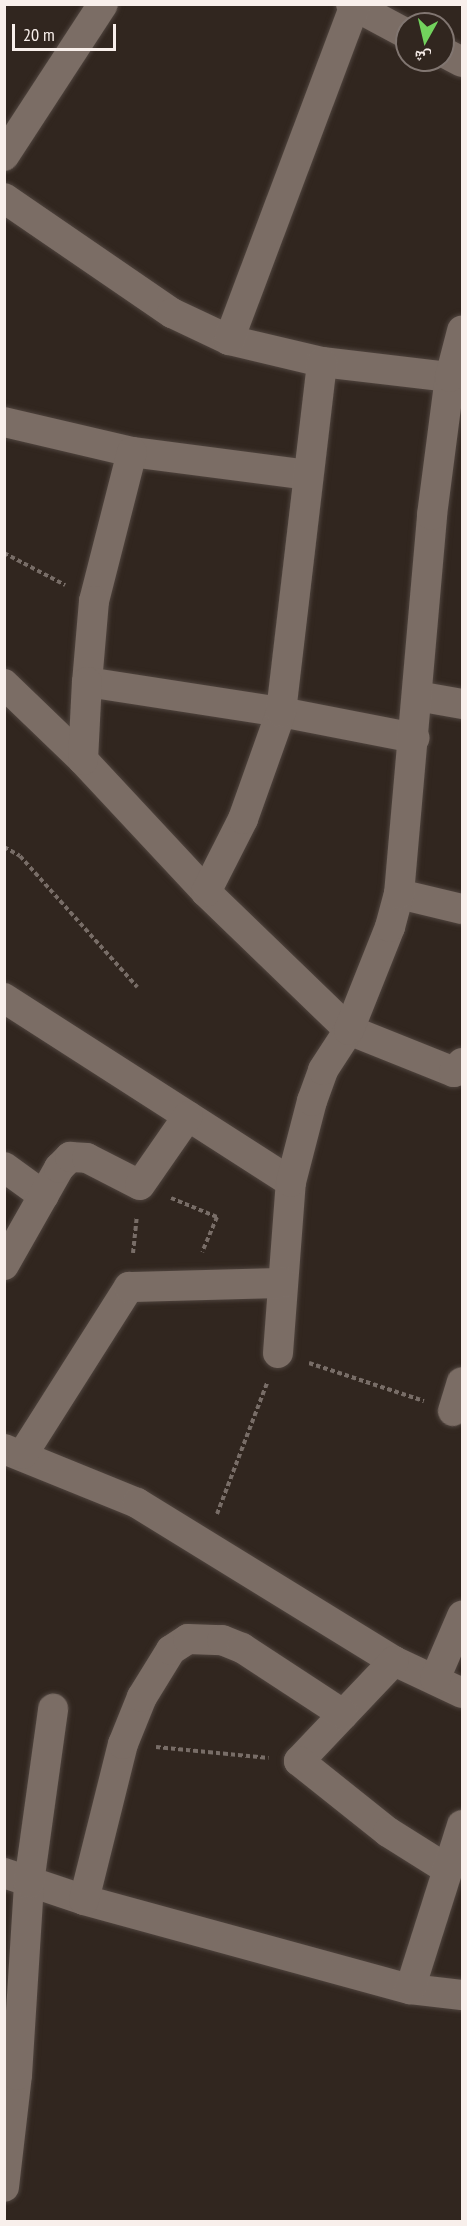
<!DOCTYPE html>
<meta charset="utf-8">
<style>
body{margin:0}
#map{position:relative;width:467px;height:2226px;overflow:hidden;background:#31261f;font-family:"PT Sans Narrow","Noto Naskh Arabic",sans-serif}
div>[style]{position:absolute}
[style*='--x']{left:calc(var(--x)*1px);top:calc(var(--y)*1px);width:calc(var(--w)*1px);rotate:calc(var(--a)*1deg)}
.path>*{height:4px;margin-top:-2px;transform-origin:0;background:repeating-linear-gradient(90deg,#786d67 0 4.5px,transparent 0 7.5px)}
.roads{filter:drop-shadow(0 0 2px #4f443e) drop-shadow(0 0 2px #4f443e)}
.minor>*{height:30px;margin:-15px;padding:0 15px;transform-origin:15px;border-radius:15px;background:#7b6d65}
span{translate:-50% -50%;white-space:nowrap;text-align:center;line-height:1.15;-webkit-text-stroke:4.5px #31261f;paint-order:stroke}
.frame{position:absolute;inset:0;border:6px solid #f8efeb;pointer-events:none}
.north{position:absolute;left:395px;top:12px;width:60px;height:60px;box-sizing:border-box;background:#31261f;border:2px solid #817671;border-radius:50%;rotate:188deg;font-size:16px;font-weight:700;line-height:24px;text-align:center;color:#f8efeb}
.north::after{content:'';display:block;margin:auto;width:21px;height:27px;background:#72d25d;clip-path:polygon(50% 0,100% 100%,50% 72%,0 100%)}
.scale{position:absolute;left:12px;top:24px;width:104px;height:27px;box-sizing:border-box;border:3px solid #f8efeb;border-top:0;padding-left:8px;font-size:18px;line-height:21px;white-space:nowrap;color:#f8efeb;-webkit-text-stroke:4px #31261f;paint-order:stroke}
</style>
<div id="map">
<div class="path">
<div style="--x:4;--y:553;--w:69;--a:27.7"></div>
<div style="--x:4;--y:847;--w:18;--a:29"></div>
<div style="--x:20;--y:856;--w:176;--a:48.2"></div>
<div style="--x:171;--y:1198;--w:50;--a:22.4"></div>
<div style="--x:217;--y:1217;--w:38;--a:113"></div>
<div style="--x:133;--y:1253;--w:37;--a:-84"></div>
<div style="--x:309;--y:1363;--w:121;--a:18.3"></div>
<div style="--x:217;--y:1514;--w:140;--a:-69.1"></div>
<div style="--x:156;--y:1747;--w:113;--a:5.6"></div>
</div>
<div class="roads">
<div class="minor">
<div style="--x:351;--y:4;--w:64;--a:28.2"></div>
<div style="--x:443;--y:52;--w:21;--a:28"></div>
<div style="--x:4;--y:156;--w:181;--a:-56.9"></div>
<div style="--x:4;--y:198;--w:204;--a:34.4"></div>
<div style="--x:172;--y:313;--w:63;--a:25.3"></div>
<div style="--x:229;--y:340;--w:96;--a:13.3"></div>
<div style="--x:322;--y:362;--w:129;--a:6.7"></div>
<div style="--x:450;--y:377;--w:14;--a:34"></div>
<div style="--x:229;--y:340;--w:356;--a:-69.4"></div>
<div style="--x:4;--y:422;--w:131;--a:13.2"></div>
<div style="--x:132;--y:452;--w:177;--a:7.4"></div>
<div style="--x:132;--y:452;--w:154;--a:104.3"></div>
<div style="--x:94;--y:601;--w:81;--a:94.9"></div>
<div style="--x:87;--y:682;--w:196;--a:8.8"></div>
<div style="--x:281;--y:712;--w:136;--a:11"></div>
<div style="--x:4;--y:684;--w:110;--a:43.9"></div>
<div style="--x:83;--y:760;--w:180;--a:47"></div>
<div style="--x:206;--y:892;--w:199;--a:44"></div>
<div style="--x:349;--y:1030;--w:113;--a:21.8"></div>
<div style="--x:454;--y:1072;--w:12;--a:-48"></div>
<div style="--x:417;--y:696;--w:46;--a:10.1"></div>
<div style="--x:83;--y:760;--w:78;--a:-87.1"></div>
<div style="--x:206;--y:892;--w:82;--a:-63.1"></div>
<div style="--x:243;--y:819;--w:114;--a:-70.4"></div>
<div style="--x:281;--y:712;--w:352;--a:-83.3"></div>
<div style="--x:399;--y:894;--w:65;--a:13.4"></div>
<div style="--x:4;--y:998;--w:341;--a:32.7"></div>
<div style="--x:4;--y:1167;--w:49;--a:35.9"></div>
<div style="--x:4;--y:1265;--w:112;--a:-60.4"></div>
<div style="--x:59;--y:1168;--w:16;--a:-45"></div>
<div style="--x:70;--y:1157;--w:17;--a:3"></div>
<div style="--x:87;--y:1158;--w:59;--a:27"></div>
<div style="--x:140;--y:1185;--w:84;--a:-55.2"></div>
<div style="--x:278;--y:1353;--w:171;--a:-85.7"></div>
<div style="--x:291;--y:1182;--w:84;--a:-75.5"></div>
<div style="--x:312;--y:1101;--w:33;--a:-70"></div>
<div style="--x:323;--y:1070;--w:48;--a:-57"></div>
<div style="--x:349;--y:1030;--w:111;--a:-68.3"></div>
<div style="--x:390;--y:927;--w:34;--a:-75"></div>
<div style="--x:399;--y:894;--w:380;--a:-85"></div>
<div style="--x:432;--y:515;--w:139;--a:-82.6"></div>
<div style="--x:450;--y:377;--w:48;--a:-75.4"></div>
<div style="--x:453;--y:1411;--w:30;--a:-73"></div>
<div style="--x:4;--y:1449;--w:144;--a:22.1"></div>
<div style="--x:137;--y:1503;--w:302;--a:31.6"></div>
<div style="--x:394;--y:1661;--w:75;--a:25.2"></div>
<div style="--x:23;--y:1454;--w:198;--a:-57.6"></div>
<div style="--x:129;--y:1287;--w:154;--a:-1.5"></div>
<div style="--x:394;--y:1661;--w:138;--a:133.5"></div>
<div style="--x:299;--y:1761;--w:114;--a:38.6"></div>
<div style="--x:388;--y:1832;--w:70;--a:32.1"></div>
<div style="--x:435;--y:1679;--w:69;--a:-66.8"></div>
<div style="--x:4;--y:1873;--w:84;--a:18.6"></div>
<div style="--x:84;--y:1900;--w:338;--a:15.3"></div>
<div style="--x:410;--y:1989;--w:52;--a:6.6"></div>
<div style="--x:84;--y:1900;--w:161;--a:-76"></div>
<div style="--x:123;--y:1744;--w:51;--a:-68"></div>
<div style="--x:142;--y:1697;--w:55;--a:-58.3"></div>
<div style="--x:171;--y:1650;--w:20;--a:-33"></div>
<div style="--x:188;--y:1639;--w:34;--a:2"></div>
<div style="--x:222;--y:1640;--w:22;--a:22"></div>
<div style="--x:242;--y:1648;--w:121;--a:33.2"></div>
<div style="--x:410;--y:1989;--w:172;--a:-72.4"></div>
<div style="--x:4;--y:2187;--w:113;--a:-83.4"></div>
<div style="--x:17;--y:2075;--w:192;--a:-86.4"></div>
<div style="--x:29;--y:1883;--w:176;--a:-82.1"></div>
</div>
</div>
<div class="frame"></div>
<div class="north">ش</div>
<div class="scale">20 m</div>
</div>
